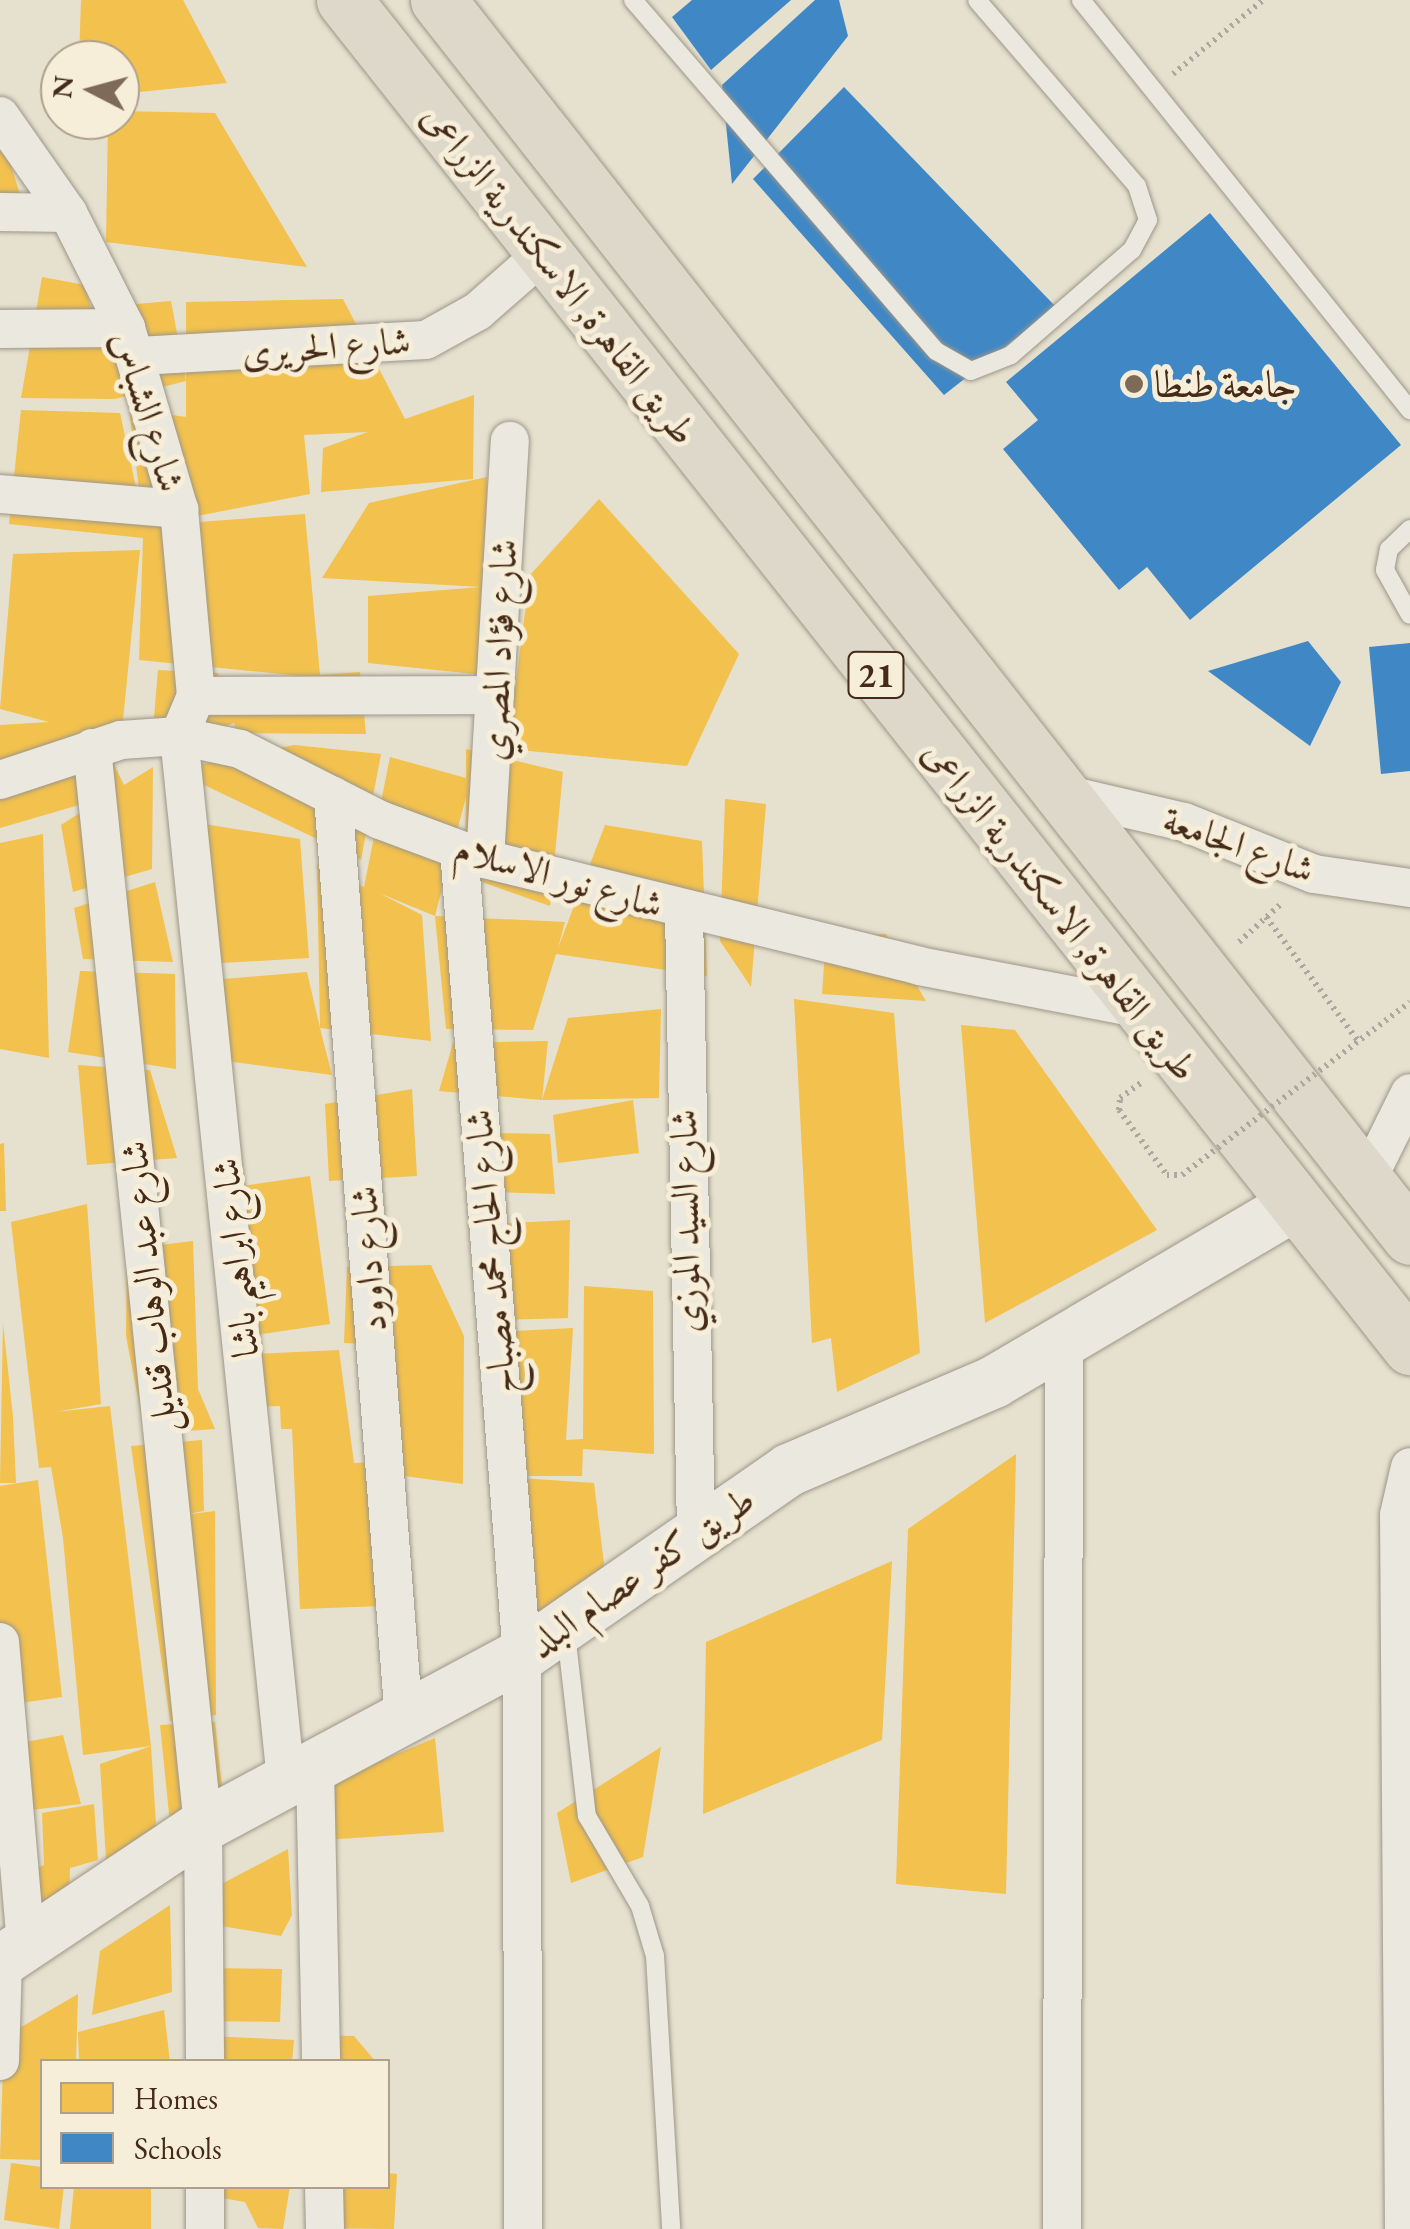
<!DOCTYPE html>
<meta charset="utf-8">
<style>
body{margin:0}
#map{position:relative;width:1410px;height:2229px;overflow:hidden;background:#e6e0ce;font-family:"EB Garamond",Amiri,serif}
div>[style]{position:absolute}
[style*='--x']{left:calc(var(--x)*1px);top:calc(var(--y)*1px);width:calc(var(--w)*1px);rotate:calc(var(--a)*1deg)}
.homes>*{inset:0;background:#f2c14e}
.schools>*{inset:0;background:#3f88c5}
.path>*{height:6px;margin-top:-3px;transform-origin:0;background:repeating-linear-gradient(90deg,#ada89f 0 2.5px,transparent 0 7.5px)}
.roads{filter:drop-shadow(0 0 2px #9d9689) drop-shadow(0 0 2px #9d9689)}
.lane>*{height:18px;margin:-9px;padding:0 9px;transform-origin:9px;border-radius:9px;background:#ebe8df}
.street>*{height:38px;margin:-19px;padding:0 19px;transform-origin:19px;border-radius:19px;background:#ebe8df}
.secondary>*{height:52px;margin:-26px;padding:0 26px;transform-origin:26px;border-radius:26px;background:#ebe8df}
.highway>*{height:55px;margin:-27.5px;padding:0 27.5px;transform-origin:27.5px;border-radius:27.5px;background:#ded8ca}
.path-bridge>*{height:6px;margin-top:-3px;transform-origin:0;background:repeating-linear-gradient(90deg,#ada89f 0 2.5px,transparent 0 7.5px)}
.dots>*{width:28px;height:28px;translate:-50% -50%;box-sizing:border-box;border:5px solid #f6eed8;border-radius:50%}
span{translate:-50% -50%;white-space:nowrap;text-align:center;line-height:1.15;-webkit-text-stroke:10px #f6eed8;paint-order:stroke}
.shield-label span{padding:2px 8px;background:#f6eed8;border:2px solid;border-radius:8px;-webkit-text-stroke-width:0}
.shield-label{font-size:35px;color:#452a17;font-weight:700}
.street-label{font-size:38px;color:#452a17}
.poi-label{font-size:38px;color:#452a17}
.left{translate:0 -50%;text-align:left}
.legend{position:absolute;left:40px;top:2059px;width:350px;height:130px;box-sizing:border-box;background:#f6eed8;border:2px solid #afa08b;margin:0;padding:12px 18px;list-style:none;font-size:30px;color:#452a17}
.legend li{display:flex;align-items:center;gap:20px;height:50px}
.legend b{width:50px;border:2px solid #afa08b}
.north{position:absolute;left:40px;top:40px;width:100px;height:100px;box-sizing:border-box;background:#f6eed8;border:2px solid #afa08b;border-radius:50%;rotate:276deg;font-size:28px;font-weight:700;line-height:40px;text-align:center;color:#452a17}
.north::after{content:'';display:block;margin:auto;width:35px;height:45px;background:#7d6a57;clip-path:polygon(50% 0,100% 100%,50% 72%,0 100%)}
</style>
<div id="map">
<div class="homes">
<div style="clip-path:polygon(81px 0,183px 0,227px 83px,120px 94px,120px 60px,79px 60px)"></div>
<div style="clip-path:polygon(120px 111px,215px 113px,307px 267px,106px 242px,108px 120px,120px 120px)"></div>
<div style="clip-path:polygon(0 134px,1px 134px,21px 197px,0 199px)"></div>
<div style="clip-path:polygon(42px 277px,85px 285px,91px 308px,171px 301px,186px 381px,115px 399px,21px 398px)"></div>
<div style="clip-path:polygon(343px 299px,405px 419px,474px 395px,473px 479px,321px 492px,323px 448px,368px 432px,304px 435px,310px 494px,146px 526px,305px 514px,320px 675px,360px 672px,366px 734px,237px 733px,234px 723px,151px 754px,158px 670px,218px 673px,220px 681px,301px 676px,139px 660px,143px 538px,9px 524px,21px 410px,120px 413px,143px 520px,129px 409px,186px 417px,186px 302px)"></div>
<div style="clip-path:polygon(487px 477px,485px 675px,368px 663px,368px 596px,481px 587px,322px 578px,369px 503px)"></div>
<div style="clip-path:polygon(599px 499px,739px 654px,687px 766px,507px 749px,530px 575px)"></div>
<div style="clip-path:polygon(140px 550px,121px 740px,99px 734px,124px 785px,153px 767px,152px 869px,73px 892px,61px 825px,103px 798px,0 828px,0 725px,49px 722px,0 709px,13px 554px)"></div>
<div style="clip-path:polygon(294px 745px,381px 754px,361px 860px,173px 770px)"></div>
<div style="clip-path:polygon(466px 749px,563px 772px,550px 906px,465px 876px,466px 797px,435px 916px,379px 893px,422px 915px,431px 1041px,320px 1028px,332px 1075px,196px 1057px,199px 981px,307px 972px,320px 1028px,317px 864px,364px 887px,390px 757px,466px 778px)"></div>
<div style="clip-path:polygon(725px 799px,766px 804px,751px 987px,720px 941px)"></div>
<div style="clip-path:polygon(191px 822px,300px 839px,309px 958px,187px 965px)"></div>
<div style="clip-path:polygon(605px 825px,702px 841px,707px 976px,556px 954px,533px 1030px,446px 1029px,435px 916px,565px 922px,558px 948px)"></div>
<div style="clip-path:polygon(43px 834px,49px 1058px,0 1049px,0 843px)"></div>
<div style="clip-path:polygon(155px 882px,173px 962px,83px 959px,74px 908px)"></div>
<div style="clip-path:polygon(886px 934px,926px 1001px,822px 994px,826px 936px)"></div>
<div style="clip-path:polygon(80px 971px,175px 974px,176px 1069px,68px 1052px)"></div>
<div style="clip-path:polygon(794px 999px,894px 1013px,920px 1353px,837px 1392px,831px 1338px,812px 1343px)"></div>
<div style="clip-path:polygon(661px 1009px,659px 1098px,542px 1100px,439px 1091px,453px 1043px,548px 1041px,542px 1100px,568px 1018px)"></div>
<div style="clip-path:polygon(961px 1025px,1015px 1030px,1157px 1230px,985px 1323px)"></div>
<div style="clip-path:polygon(78px 1065px,150px 1070px,177px 1158px,87px 1165px)"></div>
<div style="clip-path:polygon(412px 1089px,417px 1176px,329px 1181px,325px 1104px)"></div>
<div style="clip-path:polygon(633px 1100px,639px 1153px,558px 1163px,553px 1115px)"></div>
<div style="clip-path:polygon(489px 1133px,550px 1134px,555px 1194px,491px 1192px)"></div>
<div style="clip-path:polygon(4px 1143px,6px 1211px,0 1211px,0 1144px)"></div>
<div style="clip-path:polygon(310px 1176px,330px 1324px,243px 1337px,222px 1189px)"></div>
<div style="clip-path:polygon(87px 1204px,101px 1404px,55px 1412px,110px 1406px,151px 1746px,83px 1755px,63px 1538px,51px 1467px,39px 1468px,11px 1222px)"></div>
<div style="clip-path:polygon(570px 1220px,568px 1318px,501px 1320px,495px 1224px)"></div>
<div style="clip-path:polygon(193px 1241px,198px 1389px,215px 1429px,145px 1434px,126px 1336px,127px 1249px)"></div>
<div style="clip-path:polygon(431px 1265px,464px 1336px,463px 1484px,382px 1473px,363px 1344px,344px 1343px,347px 1267px)"></div>
<div style="clip-path:polygon(584px 1286px,653px 1291px,654px 1454px,583px 1449px,582px 1476px,512px 1476px,515px 1331px,573px 1328px,566px 1440px,583px 1439px)"></div>
<div style="clip-path:polygon(3px 1323px,13px 1417px,16px 1483px,0 1483px)"></div>
<div style="clip-path:polygon(339px 1350px,354px 1463px,376px 1462px,383px 1606px,300px 1609px,292px 1429px,281px 1429px,280px 1406px,249px 1407px,252px 1354px)"></div>
<div style="clip-path:polygon(202px 1440px,204px 1511px,183px 1515px,215px 1511px,216px 1715px,170px 1721px,131px 1446px)"></div>
<div style="clip-path:polygon(1016px 1454px,1006px 1894px,896px 1884px,908px 1529px)"></div>
<div style="clip-path:polygon(520px 1478px,594px 1483px,607px 1587px,535px 1632px)"></div>
<div style="clip-path:polygon(38px 1480px,62px 1697px,0 1706px,0 1486px)"></div>
<div style="clip-path:polygon(892px 1561px,882px 1740px,703px 1814px,706px 1642px)"></div>
<div style="clip-path:polygon(215px 1722px,224px 1805px,171px 1833px,160px 1725px)"></div>
<div style="clip-path:polygon(63px 1735px,81px 1804px,15px 1812px,9px 1745px)"></div>
<div style="clip-path:polygon(435px 1738px,444px 1832px,323px 1840px,325px 1784px)"></div>
<div style="clip-path:polygon(151px 1746px,157px 1839px,107px 1875px,100px 1764px)"></div>
<div style="clip-path:polygon(661px 1747px,643px 1857px,571px 1883px,557px 1813px)"></div>
<div style="clip-path:polygon(94px 1804px,98px 1860px,70px 1868px,69px 1903px,39px 1914px,31px 1871px,44px 1865px,42px 1813px)"></div>
<div style="clip-path:polygon(288px 1849px,292px 1915px,281px 1936px,221px 1926px,214px 1888px)"></div>
<div style="clip-path:polygon(170px 1905px,172px 1992px,92px 2015px,100px 1951px)"></div>
<div style="clip-path:polygon(211px 1968px,282px 1969px,280px 2022px,213px 2021px)"></div>
<div style="clip-path:polygon(78px 1994px,76px 2062px,42px 2062px,42px 2160px,0 2159px,4px 2037px)"></div>
<div style="clip-path:polygon(164px 2010px,170px 2062px,79px 2062px,78px 2032px)"></div>
<div style="clip-path:polygon(304px 2035px,354px 2036px,376px 2062px,304px 2062px)"></div>
<div style="clip-path:polygon(210px 2036px,294px 2040px,292px 2062px,210px 2062px)"></div>
<div style="clip-path:polygon(11px 2163px,42px 2167px,42px 2186px,64px 2186px,59px 2229px,4px 2220px)"></div>
<div style="clip-path:polygon(388px 2173px,397px 2174px,394px 2229px,305px 2228px,307px 2186px,388px 2186px)"></div>
<div style="clip-path:polygon(151px 2186px,151px 2229px,70px 2229px,74px 2186px)"></div>
<div style="clip-path:polygon(211px 2186px,290px 2186px,283px 2229px,258px 2228px,245px 2202px,210px 2196px)"></div>
</div>
<div class="schools">
<div style="clip-path:polygon(692px 0,791px 0,711px 70px,672px 17px)"></div>
<div style="clip-path:polygon(815px 0,839px 0,848px 36px,732px 184px,722px 85px)"></div>
<div style="clip-path:polygon(844px 87px,1056px 307px,944px 395px,753px 179px)"></div>
<div style="clip-path:polygon(1210px 213px,1401px 445px,1190px 620px,1147px 567px,1119px 590px,1003px 449px,1038px 420px,1006px 382px)"></div>
<div style="clip-path:polygon(1308px 641px,1341px 682px,1310px 746px,1208px 671px)"></div>
<div style="clip-path:polygon(1410px 643px,1410px 771px,1381px 774px,1369px 647px)"></div>
</div>
<div class="path">
<div style="--x:1173;--y:74;--w:117;--a:-39.4"></div>
<div style="--x:1266;--y:917;--w:154;--a:53.4"></div>
<div style="--x:1239;--y:942;--w:58;--a:-42.2"></div>
<div style="--x:1119;--y:1110;--w:12;--a:-85"></div>
<div style="--x:1120;--y:1098;--w:29;--a:-36"></div>
</div>
<div class="roads">
<div class="lane">
<div style="--x:633;--y:0;--w:464;--a:49.2"></div>
<div style="--x:936;--y:351;--w:40;--a:29.7"></div>
<div style="--x:971;--y:371;--w:43;--a:-21.8"></div>
<div style="--x:1011;--y:355;--w:160;--a:-41"></div>
<div style="--x:1132;--y:250;--w:34;--a:-62"></div>
<div style="--x:1148;--y:220;--w:36;--a:-108"></div>
<div style="--x:1137;--y:186;--w:245;--a:-130.7"></div>
<div style="--x:1081;--y:0;--w:526;--a:51.26"></div>
<div style="--x:1410;--y:529;--w:29;--a:136"></div>
<div style="--x:1389;--y:549;--w:21;--a:101"></div>
<div style="--x:1385;--y:570;--w:51;--a:60.9"></div>
<div style="--x:566;--y:1633;--w:184;--a:83.5"></div>
<div style="--x:587;--y:1816;--w:104;--a:59.5"></div>
<div style="--x:640;--y:1906;--w:52;--a:73.3"></div>
<div style="--x:655;--y:1956;--w:273;--a:86.6"></div>
</div>
<div class="street">
<div style="--x:0;--y:116;--w:118;--a:55"></div>
<div style="--x:68;--y:213;--w:129;--a:63.2"></div>
<div style="--x:126;--y:328;--w:189;--a:73.7"></div>
<div style="--x:179;--y:509;--w:188;--a:84.8"></div>
<div style="--x:196;--y:696;--w:43;--a:113"></div>
<div style="--x:179;--y:736;--w:1050;--a:84.15"></div>
<div style="--x:0;--y:212;--w:68;--a:0.8"></div>
<div style="--x:0;--y:329;--w:126;--a:-0.5"></div>
<div style="--x:138;--y:356;--w:288;--a:-3.2"></div>
<div style="--x:426;--y:340;--w:60;--a:-29.1"></div>
<div style="--x:478;--y:311;--w:88;--a:-41.3"></div>
<div style="--x:0;--y:494;--w:180;--a:4.8"></div>
<div style="--x:196;--y:696;--w:299;--a:-0.2"></div>
<div style="--x:92;--y:748;--w:1084;--a:84.12"></div>
<div style="--x:203;--y:1826;--w:236;--a:89.5"></div>
<div style="--x:0;--y:780;--w:127;--a:-18.3"></div>
<div style="--x:121;--y:740;--w:58;--a:-3.9"></div>
<div style="--x:179;--y:736;--w:62;--a:12"></div>
<div style="--x:240;--y:749;--w:157;--a:26.9"></div>
<div style="--x:380;--y:820;--w:112;--a:20.4"></div>
<div style="--x:485;--y:859;--w:447;--a:13.8"></div>
<div style="--x:919;--y:966;--w:223;--a:10.9"></div>
<div style="--x:1068;--y:795;--w:119;--a:13.1"></div>
<div style="--x:1184;--y:822;--w:140;--a:21.8"></div>
<div style="--x:1314;--y:874;--w:97;--a:8.3"></div>
<div style="--x:333;--y:796;--w:928;--a:85.61"></div>
<div style="--x:459;--y:850;--w:807;--a:85.53"></div>
<div style="--x:522;--y:1655;--w:574;--a:89.9"></div>
<div style="--x:485;--y:859;--w:419;--a:-86.6"></div>
<div style="--x:684;--y:912;--w:619;--a:88.89"></div>
<div style="--x:1366;--y:1182;--w:99;--a:-63.7"></div>
<div style="--x:0;--y:1642;--w:304;--a:85.1"></div>
<div style="--x:315;--y:1769;--w:293;--a:88.8"></div>
<div style="--x:0;--y:2061;--w:101;--a:-88.3"></div>
<div style="--x:324;--y:2186;--w:43;--a:88.7"></div>
<div style="--x:205;--y:2229;--w:43;--a:-90"></div>
<div style="--x:1062;--y:2229;--w:888;--a:-89.87"></div>
<div style="--x:1404;--y:2229;--w:714;--a:-90.4"></div>
<div style="--x:1399;--y:1515;--w:49;--a:-77.1"></div>
</div>
<div class="secondary">
<div style="--x:0;--y:1962;--w:244;--a:-33.8"></div>
<div style="--x:203;--y:1826;--w:362;--a:-28.2"></div>
<div style="--x:522;--y:1655;--w:325;--a:-34.7"></div>
<div style="--x:789;--y:1470;--w:223;--a:-23.2"></div>
<div style="--x:994;--y:1382;--w:349;--a:-30.5"></div>
</div>
<div class="highway">
<div style="--x:344;--y:0;--w:1718;--a:51.64"></div>
<div style="--x:438;--y:0;--w:1573;--a:51.84"></div>
</div>
</div>
<div class="path-bridge">
<div style="--x:1119;--y:1110;--w:81;--a:53.6"></div>
<div style="--x:1167;--y:1175;--w:15;--a:0"></div>
<div style="--x:1182;--y:1175;--w:286;--a:-37.2"></div>
</div>
<div class="dots">
<div style="left:1134px;top:384px;background:#7d6a57"></div>
</div>
<div class="shield-label">
<span style="left:876px;top:675px">21</span>
</div>
<div class="street-label">
<span style="left:560px;top:274px;rotate:52deg">طريق القاهرة, الاسكندرية الزراعى</span>
<span style="left:326px;top:346px;rotate:-4deg">شارع الحريرى</span>
<span style="left:149px;top:411px;rotate:73deg">شارع الشباس</span>
<span style="left:498px;top:650px;rotate:-87deg">شارع فؤاد المصري</span>
<span style="left:1239px;top:844px;rotate:20deg">شارع الجامعة</span>
<span style="left:559px;top:876px;rotate:16deg">شارع نور الاسلام</span>
<span style="left:1061px;top:910px;rotate:52deg">طريق القاهرة, الاسكندرية الزراعى</span>
<span style="left:685px;top:1221px;rotate:-91deg">شارع السيد الموزي</span>
<span style="left:490px;top:1252px;rotate:-95deg">شارع الحاج محمد مصباح</span>
<span style="left:235px;top:1258px;rotate:-96deg">شارع ابراهيم باشا</span>
<span style="left:368px;top:1259px;rotate:-94deg">شارع داوود</span>
<span style="left:148px;top:1287px;rotate:-96deg">شارع عبد الوهاب قنديل</span>
<span style="left:641px;top:1571px;rotate:-35deg">طريق كفر عصام البلد</span>
</div>
<div class="poi-label">
<span class="left" style="left:1154px;top:384px">جامعة طنطا</span>
</div>
<ul class="legend">
<li><b style="height:28px;background:#f2c14e"></b>Homes</li>
<li><b style="height:28px;background:#3f88c5"></b>Schools</li>
</ul>
<div class="north">N</div>
</div>
